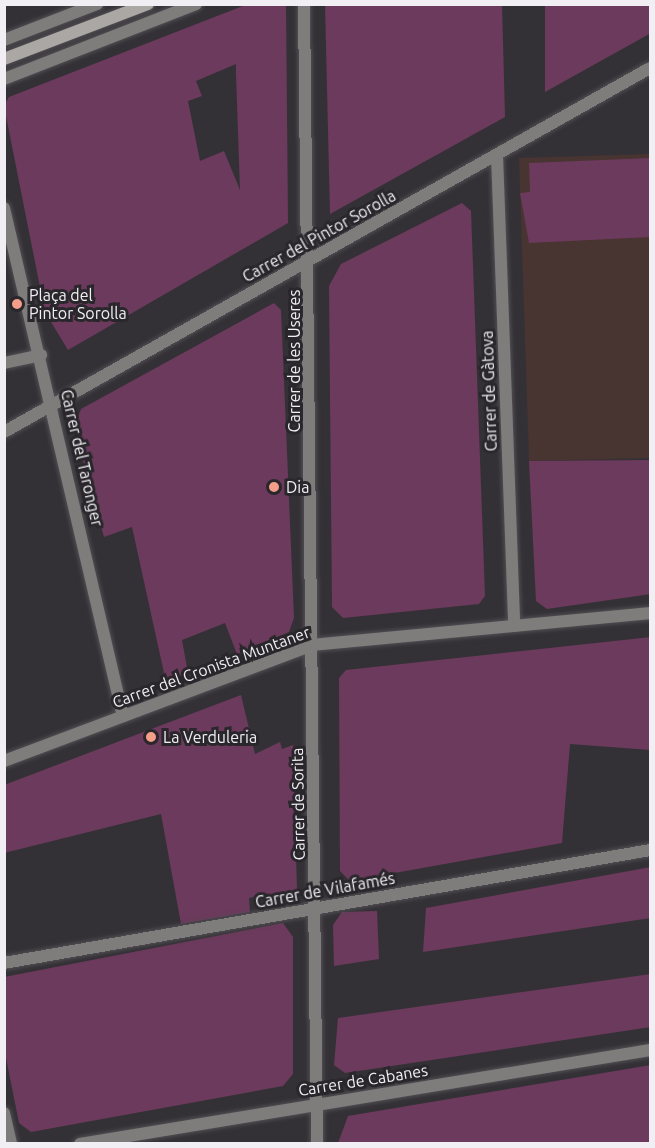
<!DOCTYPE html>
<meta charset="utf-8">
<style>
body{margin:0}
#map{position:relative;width:655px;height:1148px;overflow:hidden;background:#343136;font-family:Ubuntu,sans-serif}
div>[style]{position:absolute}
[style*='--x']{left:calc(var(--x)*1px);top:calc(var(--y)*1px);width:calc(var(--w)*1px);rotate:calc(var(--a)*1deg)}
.education>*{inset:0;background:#483431}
.building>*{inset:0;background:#6c3a5c}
.roads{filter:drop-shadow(0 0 2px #524f54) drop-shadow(0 0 2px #524f54)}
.street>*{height:12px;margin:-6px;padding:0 6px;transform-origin:6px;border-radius:6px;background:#7f7d7b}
.secondary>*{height:12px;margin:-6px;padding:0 6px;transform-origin:6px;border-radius:6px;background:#aba7a4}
.dots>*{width:16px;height:16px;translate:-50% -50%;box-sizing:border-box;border:3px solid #2a272c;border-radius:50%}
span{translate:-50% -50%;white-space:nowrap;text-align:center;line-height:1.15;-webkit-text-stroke:6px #2a272c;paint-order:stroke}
.street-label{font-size:16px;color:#f1eff3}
.poi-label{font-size:16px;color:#f1eff3}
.left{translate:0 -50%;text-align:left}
.frame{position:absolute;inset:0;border:6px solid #f1eff3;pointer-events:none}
</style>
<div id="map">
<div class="education">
<div style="clip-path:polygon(650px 154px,650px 458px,529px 461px,519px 158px)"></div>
</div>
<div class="building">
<div style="clip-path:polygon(evenodd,248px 4px,286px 4px,288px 223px,68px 350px,45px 312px,4px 106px,9px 97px,248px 4px,236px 64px,236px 74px,240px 190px,224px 151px,200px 161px,188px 101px,202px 96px,196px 81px,236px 64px)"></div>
<div style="clip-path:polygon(325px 4px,502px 4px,505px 117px,330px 214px)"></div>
<div style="clip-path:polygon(545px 4px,651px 4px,651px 33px,545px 92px)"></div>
<div style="clip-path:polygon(651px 158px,651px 237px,529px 243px,520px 193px,530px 192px,529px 163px)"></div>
<div style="clip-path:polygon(462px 203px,471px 211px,485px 596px,479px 604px,343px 618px,332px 607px,329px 286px,341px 264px)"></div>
<div style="clip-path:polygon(274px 303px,281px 310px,294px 618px,289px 632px,237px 654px,225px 623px,182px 640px,188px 673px,166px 682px,132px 527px,104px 537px,74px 428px,81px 409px)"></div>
<div style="clip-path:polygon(651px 460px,651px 594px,547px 609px,536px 601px,529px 461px)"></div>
<div style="clip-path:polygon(651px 637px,651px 750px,570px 744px,562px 843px,350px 881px,340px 871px,339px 678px,346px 670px)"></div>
<div style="clip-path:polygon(241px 695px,255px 754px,280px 742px,282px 749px,293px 745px,297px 890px,249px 898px,250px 912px,181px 924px,161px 814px,4px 853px,4px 785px)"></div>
<div style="clip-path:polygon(651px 867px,651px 918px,423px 952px,426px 908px)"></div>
<div style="clip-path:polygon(377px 911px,379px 959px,334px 966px,333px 925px,342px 912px)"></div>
<div style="clip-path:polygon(283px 923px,293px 937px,293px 1074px,283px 1086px,31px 1132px,19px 1123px,4px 1048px,4px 977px)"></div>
<div style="clip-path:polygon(651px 974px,651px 1027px,345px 1073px,334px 1065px,338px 1018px)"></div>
<div style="clip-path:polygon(651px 1065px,651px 1143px,338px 1143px,348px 1116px)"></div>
</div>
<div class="roads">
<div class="street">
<div style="--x:304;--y:4;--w:1140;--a:89.35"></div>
<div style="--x:4;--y:40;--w:100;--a:-21.2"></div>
<div style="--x:4;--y:79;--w:206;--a:-21.3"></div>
<div style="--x:497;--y:155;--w:471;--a:87.9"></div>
<div style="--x:4;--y:208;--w:522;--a:76.82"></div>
<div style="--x:4;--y:363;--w:38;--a:-12"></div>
<div style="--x:4;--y:432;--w:741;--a:-29.4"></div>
<div style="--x:4;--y:761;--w:329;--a:-20.6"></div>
<div style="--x:312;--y:645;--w:340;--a:-5.4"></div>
<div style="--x:4;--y:963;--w:656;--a:-9.92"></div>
<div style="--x:4;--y:1113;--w:32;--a:77"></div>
<div style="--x:80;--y:1144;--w:578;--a:-9.36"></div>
</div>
<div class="secondary">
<div style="--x:4;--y:59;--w:154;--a:-20.9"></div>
</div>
</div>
<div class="dots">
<div style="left:17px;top:304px;background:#f49e89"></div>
<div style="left:274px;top:487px;background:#f49e89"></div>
<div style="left:151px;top:737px;background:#f49e89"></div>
</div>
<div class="street-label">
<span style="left:319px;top:236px;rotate:-29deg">Carrer del Pintor Sorolla</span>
<span style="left:294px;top:361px;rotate:-90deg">Carrer de les Useres</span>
<span style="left:489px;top:391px;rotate:-92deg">Carrer de Gàtova</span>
<span style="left:82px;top:458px;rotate:77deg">Carrer del Taronger</span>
<span style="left:211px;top:667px;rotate:-20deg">Carrer del Cronista Muntaner</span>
<span style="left:298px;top:804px;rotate:-91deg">Carrer de Sorita</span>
<span style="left:325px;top:890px;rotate:-10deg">Carrer de Vilafamés</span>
<span style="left:363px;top:1080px;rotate:-9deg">Carrer de Cabanes</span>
</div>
<div class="poi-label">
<span class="left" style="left:29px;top:304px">Plaça del<br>Pintor Sorolla</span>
<span class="left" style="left:286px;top:487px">Dia</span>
<span class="left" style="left:163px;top:737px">La Verduleria</span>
</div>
<div class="frame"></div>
</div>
